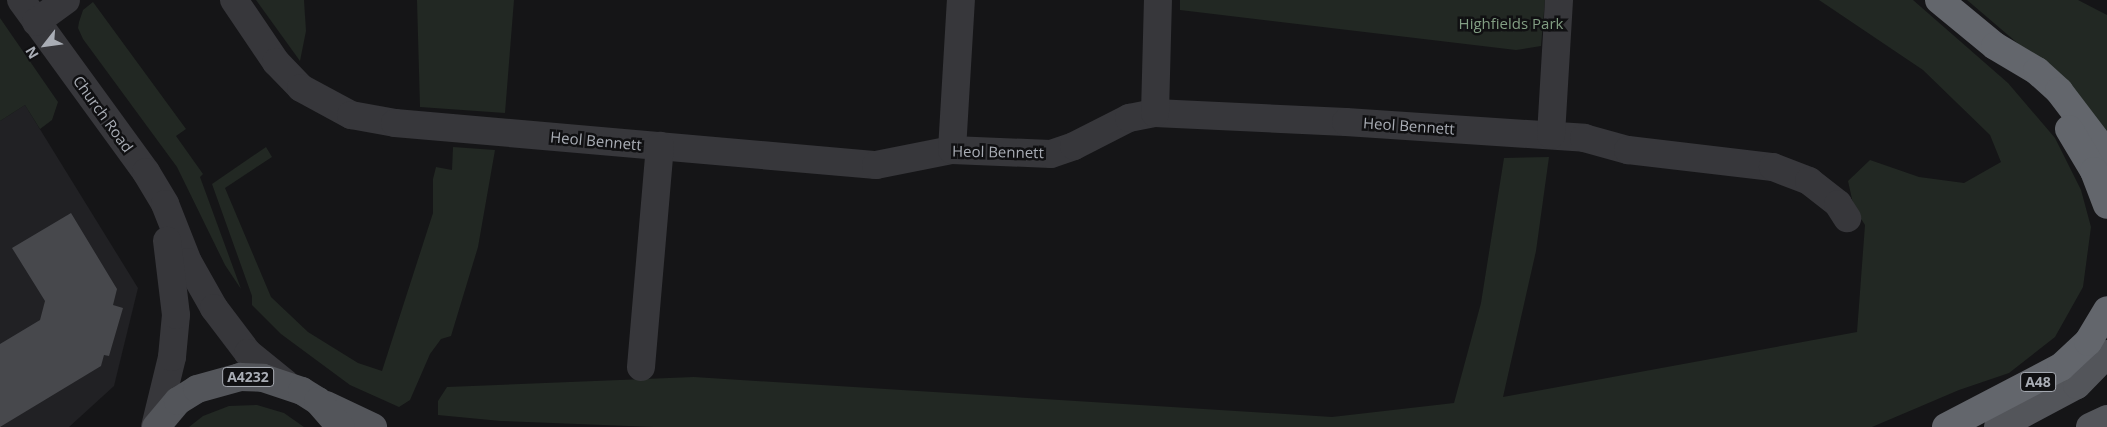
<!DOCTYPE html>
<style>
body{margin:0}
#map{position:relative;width:2107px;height:427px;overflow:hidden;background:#151517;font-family:"Open Sans",sans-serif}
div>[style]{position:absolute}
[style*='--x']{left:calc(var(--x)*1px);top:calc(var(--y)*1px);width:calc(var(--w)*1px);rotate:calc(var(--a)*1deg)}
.built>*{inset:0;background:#212124}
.green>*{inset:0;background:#222823}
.building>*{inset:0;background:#47484c}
.minor>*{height:28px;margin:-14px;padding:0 14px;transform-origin:14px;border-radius:14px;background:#37373b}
.major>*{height:28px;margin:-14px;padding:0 14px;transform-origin:14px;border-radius:14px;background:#53555a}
.highway>*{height:28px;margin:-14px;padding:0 14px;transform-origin:14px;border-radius:14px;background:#63666c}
span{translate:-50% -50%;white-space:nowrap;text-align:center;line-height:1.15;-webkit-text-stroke:5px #101012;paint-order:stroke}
.shield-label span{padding:1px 4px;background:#101012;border:1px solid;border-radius:4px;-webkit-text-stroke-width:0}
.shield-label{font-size:14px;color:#a9adb5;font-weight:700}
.park-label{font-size:15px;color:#829e83}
.street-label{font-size:15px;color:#a9adb5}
.north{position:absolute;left:20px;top:20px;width:50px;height:50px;-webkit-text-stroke:4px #101012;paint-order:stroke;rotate:240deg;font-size:14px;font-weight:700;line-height:20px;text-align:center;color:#a9adb5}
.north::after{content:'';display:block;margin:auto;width:18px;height:22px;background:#a9adb5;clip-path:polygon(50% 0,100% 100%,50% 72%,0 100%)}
</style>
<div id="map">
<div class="built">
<div style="clip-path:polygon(25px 105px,138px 288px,114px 386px,69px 427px,0 427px,0 121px)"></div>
</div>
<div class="green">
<div style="clip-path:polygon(256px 0,304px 0,306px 31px,300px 61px)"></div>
<div style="clip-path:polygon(417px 0,514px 0,505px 113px,420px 107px)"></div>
<div style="clip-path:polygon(1180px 0,1545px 0,1541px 46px,1516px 50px,1180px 10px)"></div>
<div style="clip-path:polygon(1819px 0,1913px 0,2008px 83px,2055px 138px,2081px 190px,2091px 227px,2083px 287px,2055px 337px,2009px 373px,1959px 390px,1872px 427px,654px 427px,501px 421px,438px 415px,438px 401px,447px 387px,694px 377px,1332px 417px,1454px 403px,1481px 303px,1504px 158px,1549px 157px,1536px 251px,1503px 397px,1857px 332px,1865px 225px,1854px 208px,1848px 181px,1870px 160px,1919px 177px,1964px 183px,2001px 162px,1990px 135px,1923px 70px)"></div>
<div style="clip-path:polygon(1967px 0,2078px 0,2107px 15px,2107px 133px,2071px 89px)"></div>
<div style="clip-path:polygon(93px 2px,186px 129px,176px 136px,203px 174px,200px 177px,241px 289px,225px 265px,177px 167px,83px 39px,78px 28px,79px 22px,83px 10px)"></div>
<div style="clip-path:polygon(0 18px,58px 102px,52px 120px,40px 129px,25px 105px,0 121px)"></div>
<div style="clip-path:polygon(266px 147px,272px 157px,225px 188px,271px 297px,308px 332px,358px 363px,382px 371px,433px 213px,433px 179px,436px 167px,452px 170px,453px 147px,495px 150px,478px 247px,451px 336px,441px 339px,430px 354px,410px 400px,399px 407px,350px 385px,281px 334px,252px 305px,252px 296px,212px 184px)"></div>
<div style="clip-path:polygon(257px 405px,284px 413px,304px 427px,189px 427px,203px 416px,229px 406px)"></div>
</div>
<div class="building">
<div style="clip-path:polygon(71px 213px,117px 289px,113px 305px,123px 308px,109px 356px,104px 355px,101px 366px,0 427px,0 344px,40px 320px,45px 301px,12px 248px)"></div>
</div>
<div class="minor">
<div style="--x:21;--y:0;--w:213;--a:54"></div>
<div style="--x:146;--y:172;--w:37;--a:59"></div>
<div style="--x:165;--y:204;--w:62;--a:68.4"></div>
<div style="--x:188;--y:262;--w:53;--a:60.5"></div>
<div style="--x:214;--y:308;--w:56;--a:52.9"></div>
<div style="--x:248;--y:353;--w:48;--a:39"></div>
<div style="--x:234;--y:0;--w:75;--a:55.9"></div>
<div style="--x:276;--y:62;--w:36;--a:46"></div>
<div style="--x:301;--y:88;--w:57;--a:28.4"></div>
<div style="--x:351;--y:115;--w:45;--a:10.3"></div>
<div style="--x:395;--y:123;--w:483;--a:5"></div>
<div style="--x:876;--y:165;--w:77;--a:-11.2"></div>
<div style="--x:952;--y:150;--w:99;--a:2.3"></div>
<div style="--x:1051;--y:154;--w:24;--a:-19"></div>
<div style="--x:1074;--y:146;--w:62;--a:-27"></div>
<div style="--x:1129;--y:118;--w:26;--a:-11"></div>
<div style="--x:1155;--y:113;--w:191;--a:2.7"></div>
<div style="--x:1346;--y:122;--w:239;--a:3.8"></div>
<div style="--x:1584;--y:138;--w:46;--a:15.3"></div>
<div style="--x:1628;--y:150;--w:146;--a:6.7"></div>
<div style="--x:1773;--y:167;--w:39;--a:21"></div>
<div style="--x:1809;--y:181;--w:37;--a:38"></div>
<div style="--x:1838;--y:204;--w:17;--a:57"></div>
<div style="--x:36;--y:22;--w:37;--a:-36"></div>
<div style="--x:1155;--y:113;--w:113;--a:-88.5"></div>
<div style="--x:1551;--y:135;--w:135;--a:-86.6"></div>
<div style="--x:952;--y:150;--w:150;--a:-86.6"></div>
<div style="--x:641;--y:367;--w:222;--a:-85.1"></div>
<div style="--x:155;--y:427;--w:72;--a:-76.3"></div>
<div style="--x:172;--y:357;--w:42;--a:-84.6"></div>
<div style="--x:176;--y:315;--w:75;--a:-96.9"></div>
</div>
<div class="major">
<div style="--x:326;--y:405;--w:52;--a:25.1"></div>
<div style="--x:156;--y:427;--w:34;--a:-50"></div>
<div style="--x:178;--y:401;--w:22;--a:-32"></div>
<div style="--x:197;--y:389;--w:45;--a:-15.6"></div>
<div style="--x:240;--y:377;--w:23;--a:2"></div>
<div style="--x:263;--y:378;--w:41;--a:18.4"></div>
<div style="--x:302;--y:391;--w:19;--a:32"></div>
<div style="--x:318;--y:401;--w:35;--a:49"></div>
<div style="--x:1998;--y:427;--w:89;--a:-28"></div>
<div style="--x:2077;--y:385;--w:43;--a:-45.9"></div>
<div style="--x:2090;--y:427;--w:19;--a:-25"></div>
</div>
<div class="highway">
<div style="--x:1939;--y:0;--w:72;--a:39.4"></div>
<div style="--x:1995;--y:46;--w:49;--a:30.8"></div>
<div style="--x:2037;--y:71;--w:30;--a:42"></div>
<div style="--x:2059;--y:91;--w:79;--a:52.7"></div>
<div style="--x:2069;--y:129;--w:49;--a:59.2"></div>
<div style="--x:2094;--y:171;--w:36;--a:69"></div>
<div style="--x:1946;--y:427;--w:130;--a:-27.6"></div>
<div style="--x:2061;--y:367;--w:37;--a:-43"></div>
<div style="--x:2088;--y:342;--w:37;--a:-59"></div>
</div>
<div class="shield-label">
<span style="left:248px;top:377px">A4232</span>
<span style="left:2038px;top:382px">A48</span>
</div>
<div class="park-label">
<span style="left:1511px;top:24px">Highfields Park</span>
</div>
<div class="street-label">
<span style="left:103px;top:114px;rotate:54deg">Church Road</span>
<span style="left:1409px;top:126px;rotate:4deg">Heol Bennett</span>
<span style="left:596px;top:141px;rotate:5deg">Heol Bennett</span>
<span style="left:998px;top:152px;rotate:1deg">Heol Bennett</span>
</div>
<div class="north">N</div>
</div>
